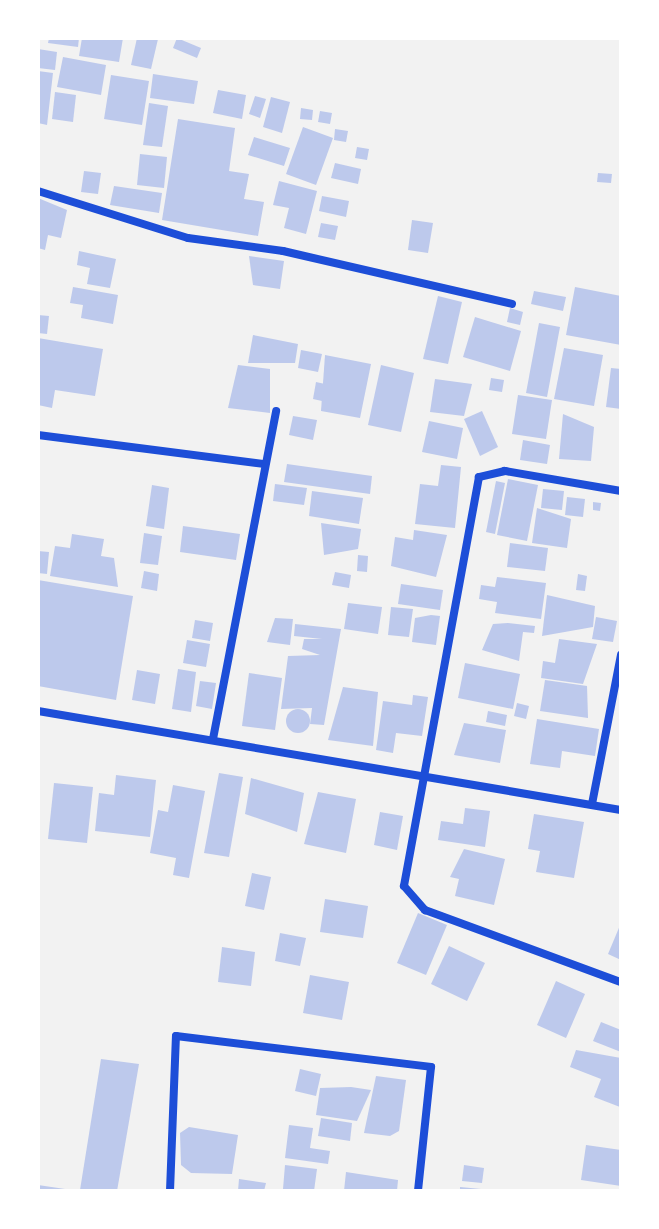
<!DOCTYPE html>
<style>
body{margin:0}
#map{position:relative;width:659px;height:1229px;overflow:hidden;background:#f2f2f2;font-family:"Nunito Sans",sans-serif}
div>[style]{position:absolute}
[style*='--x']{left:calc(var(--x)*1px);top:calc(var(--y)*1px);width:calc(var(--w)*1px);rotate:calc(var(--a)*1deg)}
.building>*{inset:0;background:#bdc9ec}
.round{border-radius:50%}
.path>*{height:4px;margin:-2px;padding:0 2px;transform-origin:2px;border-radius:2px;background:#1d4ed8}
.minor>*{height:8px;margin:-4px;padding:0 4px;transform-origin:4px;border-radius:4px;background:#1d4ed8}
span{translate:-50% -50%;white-space:nowrap;text-align:center;line-height:1.15;-webkit-text-stroke:8px #fff;paint-order:stroke}
.frame{position:absolute;inset:0;border:40px solid #fff;pointer-events:none}
</style>
<div id="map">
<div class="building">
<div style="clip-path:polygon(49px 38px,79px 38px,78px 47px,48px 43px)"></div>
<div style="clip-path:polygon(82px 38px,123px 38px,119px 62px,79px 56px)"></div>
<div style="clip-path:polygon(137px 38px,158px 39px,151px 69px,131px 65px)"></div>
<div style="clip-path:polygon(177px 38px,201px 48px,197px 58px,173px 48px)"></div>
<div style="clip-path:polygon(38px 49px,57px 52px,55px 70px,38px 68px)"></div>
<div style="clip-path:polygon(63px 57px,106px 65px,101px 95px,57px 87px)"></div>
<div style="clip-path:polygon(38px 71px,53px 73px,47px 125px,38px 123px)"></div>
<div style="clip-path:polygon(153px 74px,198px 81px,194px 104px,150px 98px)"></div>
<div style="clip-path:polygon(111px 75px,149px 81px,142px 125px,104px 119px)"></div>
<div style="clip-path:polygon(218px 90px,246px 95px,242px 119px,213px 113px)"></div>
<div style="clip-path:polygon(55px 92px,76px 95px,73px 122px,52px 119px)"></div>
<div style="clip-path:polygon(255px 96px,266px 99px,260px 118px,249px 114px)"></div>
<div style="clip-path:polygon(271px 97px,290px 102px,282px 133px,263px 127px)"></div>
<div style="clip-path:polygon(149px 103px,168px 106px,162px 147px,143px 145px)"></div>
<div style="clip-path:polygon(301px 108px,313px 110px,312px 120px,300px 119px)"></div>
<div style="clip-path:polygon(320px 111px,332px 113px,330px 124px,318px 122px)"></div>
<div style="clip-path:polygon(178px 119px,235px 128px,229px 171px,249px 174px,244px 199px,264px 202px,258px 236px,162px 220px)"></div>
<div style="clip-path:polygon(303px 127px,333px 138px,316px 185px,286px 174px)"></div>
<div style="clip-path:polygon(335px 129px,348px 131px,346px 142px,334px 140px)"></div>
<div style="clip-path:polygon(254px 137px,290px 148px,284px 166px,248px 155px)"></div>
<div style="clip-path:polygon(357px 147px,369px 149px,367px 160px,355px 158px)"></div>
<div style="clip-path:polygon(140px 154px,167px 157px,164px 188px,137px 185px)"></div>
<div style="clip-path:polygon(335px 163px,361px 169px,358px 184px,331px 178px)"></div>
<div style="clip-path:polygon(84px 171px,101px 173px,98px 194px,81px 192px)"></div>
<div style="clip-path:polygon(598px 173px,612px 174px,611px 183px,597px 182px)"></div>
<div style="clip-path:polygon(279px 181px,317px 191px,306px 234px,284px 228px,289px 208px,273px 205px)"></div>
<div style="clip-path:polygon(114px 186px,162px 193px,159px 213px,110px 205px)"></div>
<div style="clip-path:polygon(322px 196px,349px 201px,346px 217px,319px 211px)"></div>
<div style="clip-path:polygon(38px 198px,67px 210px,61px 238px,48px 235px,45px 250px,38px 248px)"></div>
<div style="clip-path:polygon(412px 220px,433px 223px,428px 253px,408px 250px)"></div>
<div style="clip-path:polygon(321px 223px,338px 226px,335px 240px,318px 237px)"></div>
<div style="clip-path:polygon(79px 251px,116px 259px,110px 288px,87px 284px,90px 268px,77px 265px)"></div>
<div style="clip-path:polygon(249px 256px,284px 261px,280px 289px,253px 285px)"></div>
<div style="clip-path:polygon(73px 287px,118px 295px,113px 324px,81px 318px,83px 305px,70px 303px)"></div>
<div style="clip-path:polygon(575px 287px,621px 296px,621px 345px,566px 335px)"></div>
<div style="clip-path:polygon(534px 291px,566px 297px,563px 311px,531px 304px)"></div>
<div style="clip-path:polygon(438px 296px,462px 302px,448px 364px,423px 359px)"></div>
<div style="clip-path:polygon(510px 308px,523px 312px,520px 325px,507px 322px)"></div>
<div style="clip-path:polygon(38px 315px,49px 316px,47px 334px,38px 333px)"></div>
<div style="clip-path:polygon(475px 317px,521px 331px,510px 371px,463px 357px)"></div>
<div style="clip-path:polygon(539px 323px,560px 327px,547px 397px,526px 393px)"></div>
<div style="clip-path:polygon(253px 335px,298px 344px,295px 363px,248px 363px)"></div>
<div style="clip-path:polygon(38px 338px,103px 349px,95px 396px,55px 390px,52px 408px,38px 405px)"></div>
<div style="clip-path:polygon(564px 348px,603px 355px,594px 406px,554px 399px)"></div>
<div style="clip-path:polygon(301px 350px,322px 354px,318px 372px,298px 368px)"></div>
<div style="clip-path:polygon(325px 355px,371px 364px,360px 418px,321px 411px)"></div>
<div style="clip-path:polygon(238px 365px,270px 369px,270px 413px,228px 408px)"></div>
<div style="clip-path:polygon(381px 365px,414px 373px,401px 432px,368px 425px)"></div>
<div style="clip-path:polygon(611px 368px,621px 369px,621px 409px,606px 407px)"></div>
<div style="clip-path:polygon(491px 378px,504px 380px,502px 392px,489px 390px)"></div>
<div style="clip-path:polygon(435px 379px,472px 384px,464px 416px,430px 412px)"></div>
<div style="clip-path:polygon(316px 382px,325px 384px,322px 401px,313px 399px)"></div>
<div style="clip-path:polygon(518px 395px,552px 400px,546px 439px,512px 434px)"></div>
<div style="clip-path:polygon(482px 411px,498px 447px,480px 456px,464px 419px)"></div>
<div style="clip-path:polygon(563px 414px,594px 427px,591px 461px,559px 459px)"></div>
<div style="clip-path:polygon(293px 416px,317px 420px,313px 440px,289px 435px)"></div>
<div style="clip-path:polygon(429px 421px,463px 428px,457px 459px,422px 452px)"></div>
<div style="clip-path:polygon(523px 440px,550px 445px,547px 464px,520px 460px)"></div>
<div style="clip-path:polygon(287px 464px,372px 476px,370px 494px,284px 482px)"></div>
<div style="clip-path:polygon(441px 465px,461px 467px,455px 528px,415px 524px,420px 484px,438px 486px)"></div>
<div style="clip-path:polygon(508px 479px,538px 485px,527px 541px,497px 535px)"></div>
<div style="clip-path:polygon(496px 481px,505px 483px,495px 534px,486px 532px)"></div>
<div style="clip-path:polygon(275px 484px,307px 488px,304px 505px,273px 501px)"></div>
<div style="clip-path:polygon(152px 485px,169px 488px,164px 529px,146px 526px)"></div>
<div style="clip-path:polygon(543px 489px,564px 491px,562px 510px,541px 508px)"></div>
<div style="clip-path:polygon(312px 491px,363px 498px,359px 524px,309px 516px)"></div>
<div style="clip-path:polygon(567px 497px,585px 499px,583px 517px,565px 515px)"></div>
<div style="clip-path:polygon(593px 502px,601px 503px,600px 511px,593px 510px)"></div>
<div style="clip-path:polygon(537px 508px,571px 519px,567px 548px,532px 543px)"></div>
<div style="clip-path:polygon(321px 523px,361px 529px,358px 549px,324px 555px)"></div>
<div style="clip-path:polygon(183px 526px,240px 534px,236px 560px,180px 552px)"></div>
<div style="clip-path:polygon(414px 530px,447px 535px,436px 577px,391px 566px,395px 537px,413px 540px)"></div>
<div style="clip-path:polygon(144px 533px,162px 536px,158px 565px,140px 563px)"></div>
<div style="clip-path:polygon(72px 534px,104px 539px,101px 556px,114px 558px,118px 587px,50px 576px,55px 546px,70px 548px)"></div>
<div style="clip-path:polygon(510px 543px,548px 548px,545px 571px,507px 567px)"></div>
<div style="clip-path:polygon(38px 551px,49px 552px,47px 574px,38px 573px)"></div>
<div style="clip-path:polygon(358px 555px,368px 556px,367px 572px,357px 571px)"></div>
<div style="clip-path:polygon(144px 571px,159px 574px,157px 591px,141px 588px)"></div>
<div style="clip-path:polygon(335px 572px,351px 575px,349px 588px,332px 585px)"></div>
<div style="clip-path:polygon(578px 574px,587px 576px,585px 591px,576px 590px)"></div>
<div style="clip-path:polygon(497px 577px,546px 583px,541px 619px,495px 613px,497px 602px,479px 599px,481px 585px,495px 587px)"></div>
<div style="clip-path:polygon(38px 580px,133px 596px,116px 700px,38px 686px)"></div>
<div style="clip-path:polygon(401px 584px,443px 590px,440px 610px,398px 604px)"></div>
<div style="clip-path:polygon(547px 595px,595px 606px,593px 627px,542px 636px)"></div>
<div style="clip-path:polygon(348px 603px,382px 607px,378px 634px,344px 629px)"></div>
<div style="clip-path:polygon(391px 607px,413px 609px,409px 637px,388px 635px)"></div>
<div style="clip-path:polygon(431px 615px,440px 616px,436px 645px,412px 642px,415px 618px)"></div>
<div style="clip-path:polygon(596px 617px,617px 621px,613px 642px,592px 639px)"></div>
<div style="clip-path:polygon(275px 618px,293px 619px,290px 645px,267px 642px)"></div>
<div style="clip-path:polygon(195px 620px,213px 623px,210px 641px,192px 638px)"></div>
<div style="clip-path:polygon(508px 623px,535px 626px,534px 633px,523px 632px,519px 661px,482px 650px,493px 624px)"></div>
<div style="clip-path:polygon(295px 624px,341px 629px,324px 725px,310px 724px,312px 708px,281px 709px,288px 656px,320px 655px,302px 649px,304px 639px,322px 639px,294px 636px)"></div>
<div style="clip-path:polygon(559px 639px,597px 644px,583px 684px,541px 678px,543px 661px,555px 663px)"></div>
<div style="clip-path:polygon(187px 640px,210px 644px,206px 667px,183px 663px)"></div>
<div style="clip-path:polygon(465px 663px,520px 674px,513px 709px,458px 698px)"></div>
<div style="clip-path:polygon(178px 669px,196px 672px,191px 712px,172px 709px)"></div>
<div style="clip-path:polygon(137px 670px,160px 674px,155px 704px,132px 700px)"></div>
<div style="clip-path:polygon(249px 673px,282px 678px,275px 730px,242px 726px)"></div>
<div style="clip-path:polygon(545px 680px,587px 686px,588px 718px,540px 711px)"></div>
<div style="clip-path:polygon(200px 681px,216px 683px,212px 709px,196px 706px)"></div>
<div style="clip-path:polygon(343px 687px,378px 692px,373px 746px,328px 740px)"></div>
<div style="clip-path:polygon(413px 695px,428px 697px,422px 736px,396px 733px,393px 753px,376px 750px,383px 701px,412px 705px)"></div>
<div style="clip-path:polygon(517px 703px,529px 706px,526px 719px,514px 716px)"></div>
<div class="round" style="left:286px;top:709px;width:24px;height:24px"></div>
<div style="clip-path:polygon(488px 711px,507px 715px,505px 726px,486px 722px)"></div>
<div style="clip-path:polygon(537px 719px,599px 729px,595px 756px,562px 751px,560px 768px,530px 764px)"></div>
<div style="clip-path:polygon(464px 723px,506px 730px,500px 763px,454px 755px)"></div>
<div style="clip-path:polygon(219px 773px,243px 777px,229px 857px,204px 853px)"></div>
<div style="clip-path:polygon(116px 775px,156px 780px,150px 837px,95px 831px,99px 793px,114px 795px)"></div>
<div style="clip-path:polygon(251px 778px,304px 793px,297px 832px,245px 814px)"></div>
<div style="clip-path:polygon(54px 783px,93px 787px,87px 843px,48px 839px)"></div>
<div style="clip-path:polygon(173px 785px,205px 791px,189px 878px,173px 875px,176px 858px,150px 853px,158px 810px,168px 812px)"></div>
<div style="clip-path:polygon(318px 792px,356px 799px,346px 853px,304px 844px)"></div>
<div style="clip-path:polygon(465px 808px,490px 811px,485px 847px,438px 840px,441px 821px,463px 824px)"></div>
<div style="clip-path:polygon(380px 812px,403px 816px,397px 850px,374px 845px)"></div>
<div style="clip-path:polygon(534px 814px,584px 822px,574px 878px,536px 872px,540px 851px,528px 849px)"></div>
<div style="clip-path:polygon(464px 849px,505px 859px,494px 905px,455px 896px,459px 879px,450px 877px)"></div>
<div style="clip-path:polygon(252px 873px,271px 877px,264px 910px,245px 906px)"></div>
<div style="clip-path:polygon(325px 899px,368px 906px,363px 938px,320px 932px)"></div>
<div style="clip-path:polygon(418px 913px,447px 925px,426px 975px,397px 963px)"></div>
<div style="clip-path:polygon(621px 923px,621px 960px,608px 954px)"></div>
<div style="clip-path:polygon(280px 933px,306px 938px,300px 966px,275px 961px)"></div>
<div style="clip-path:polygon(449px 946px,485px 963px,467px 1001px,431px 984px)"></div>
<div style="clip-path:polygon(222px 947px,255px 952px,251px 986px,218px 982px)"></div>
<div style="clip-path:polygon(310px 975px,349px 982px,342px 1020px,303px 1013px)"></div>
<div style="clip-path:polygon(556px 981px,585px 994px,566px 1038px,537px 1025px)"></div>
<div style="clip-path:polygon(601px 1022px,621px 1030px,621px 1052px,593px 1041px)"></div>
<div style="clip-path:polygon(576px 1050px,621px 1058px,620px 1107px,594px 1097px,601px 1079px,570px 1067px)"></div>
<div style="clip-path:polygon(101px 1059px,139px 1064px,117px 1191px,80px 1190px)"></div>
<div style="clip-path:polygon(300px 1069px,321px 1074px,316px 1096px,295px 1091px)"></div>
<div style="clip-path:polygon(376px 1076px,406px 1080px,399px 1131px,390px 1136px,364px 1133px)"></div>
<div style="clip-path:polygon(351px 1087px,371px 1090px,357px 1121px,316px 1115px,320px 1088px)"></div>
<div style="clip-path:polygon(321px 1118px,352px 1123px,350px 1141px,318px 1136px)"></div>
<div style="clip-path:polygon(289px 1125px,313px 1128px,310px 1148px,330px 1151px,328px 1164px,285px 1158px)"></div>
<div style="clip-path:polygon(189px 1127px,238px 1135px,232px 1174px,191px 1173px,181px 1165px,180px 1133px)"></div>
<div style="clip-path:polygon(586px 1145px,621px 1150px,621px 1186px,581px 1180px)"></div>
<div style="clip-path:polygon(285px 1165px,317px 1169px,314px 1191px,283px 1189px)"></div>
<div style="clip-path:polygon(464px 1165px,484px 1168px,482px 1183px,462px 1181px)"></div>
<div style="clip-path:polygon(346px 1172px,398px 1180px,397px 1191px,344px 1191px)"></div>
<div style="clip-path:polygon(239px 1179px,266px 1183px,264px 1191px,238px 1191px)"></div>
<div style="clip-path:polygon(38px 1185px,65px 1189px,64px 1191px,38px 1191px)"></div>
<div style="clip-path:polygon(460px 1187px,481px 1189px,481px 1191px,460px 1191px)"></div>
</div>
<div class="path">
<div style="--x:621;--y:46;--w:20;--a:90"></div>
</div>
<div class="minor">
<div style="--x:38;--y:191;--w:157;--a:17.4"></div>
<div style="--x:188;--y:238;--w:96;--a:7.8"></div>
<div style="--x:283;--y:251;--w:235;--a:13"></div>
<div style="--x:38;--y:435;--w:229;--a:7.3"></div>
<div style="--x:621;--y:491;--w:118;--a:-170.2"></div>
<div style="--x:505;--y:471;--w:27;--a:167"></div>
<div style="--x:479;--y:477;--w:416;--a:100.4"></div>
<div style="--x:404;--y:886;--w:32;--a:49"></div>
<div style="--x:425;--y:910;--w:209;--a:20.2"></div>
<div style="--x:38;--y:711;--w:591;--a:9.64"></div>
<div style="--x:213;--y:739;--w:334;--a:-79.1"></div>
<div style="--x:592;--y:804;--w:152;--a:-79"></div>
<div style="--x:170;--y:1191;--w:155;--a:-87.8"></div>
<div style="--x:176;--y:1036;--w:257;--a:6.9"></div>
<div style="--x:431;--y:1067;--w:125;--a:96"></div>
</div>
<div class="frame"></div>
</div>
